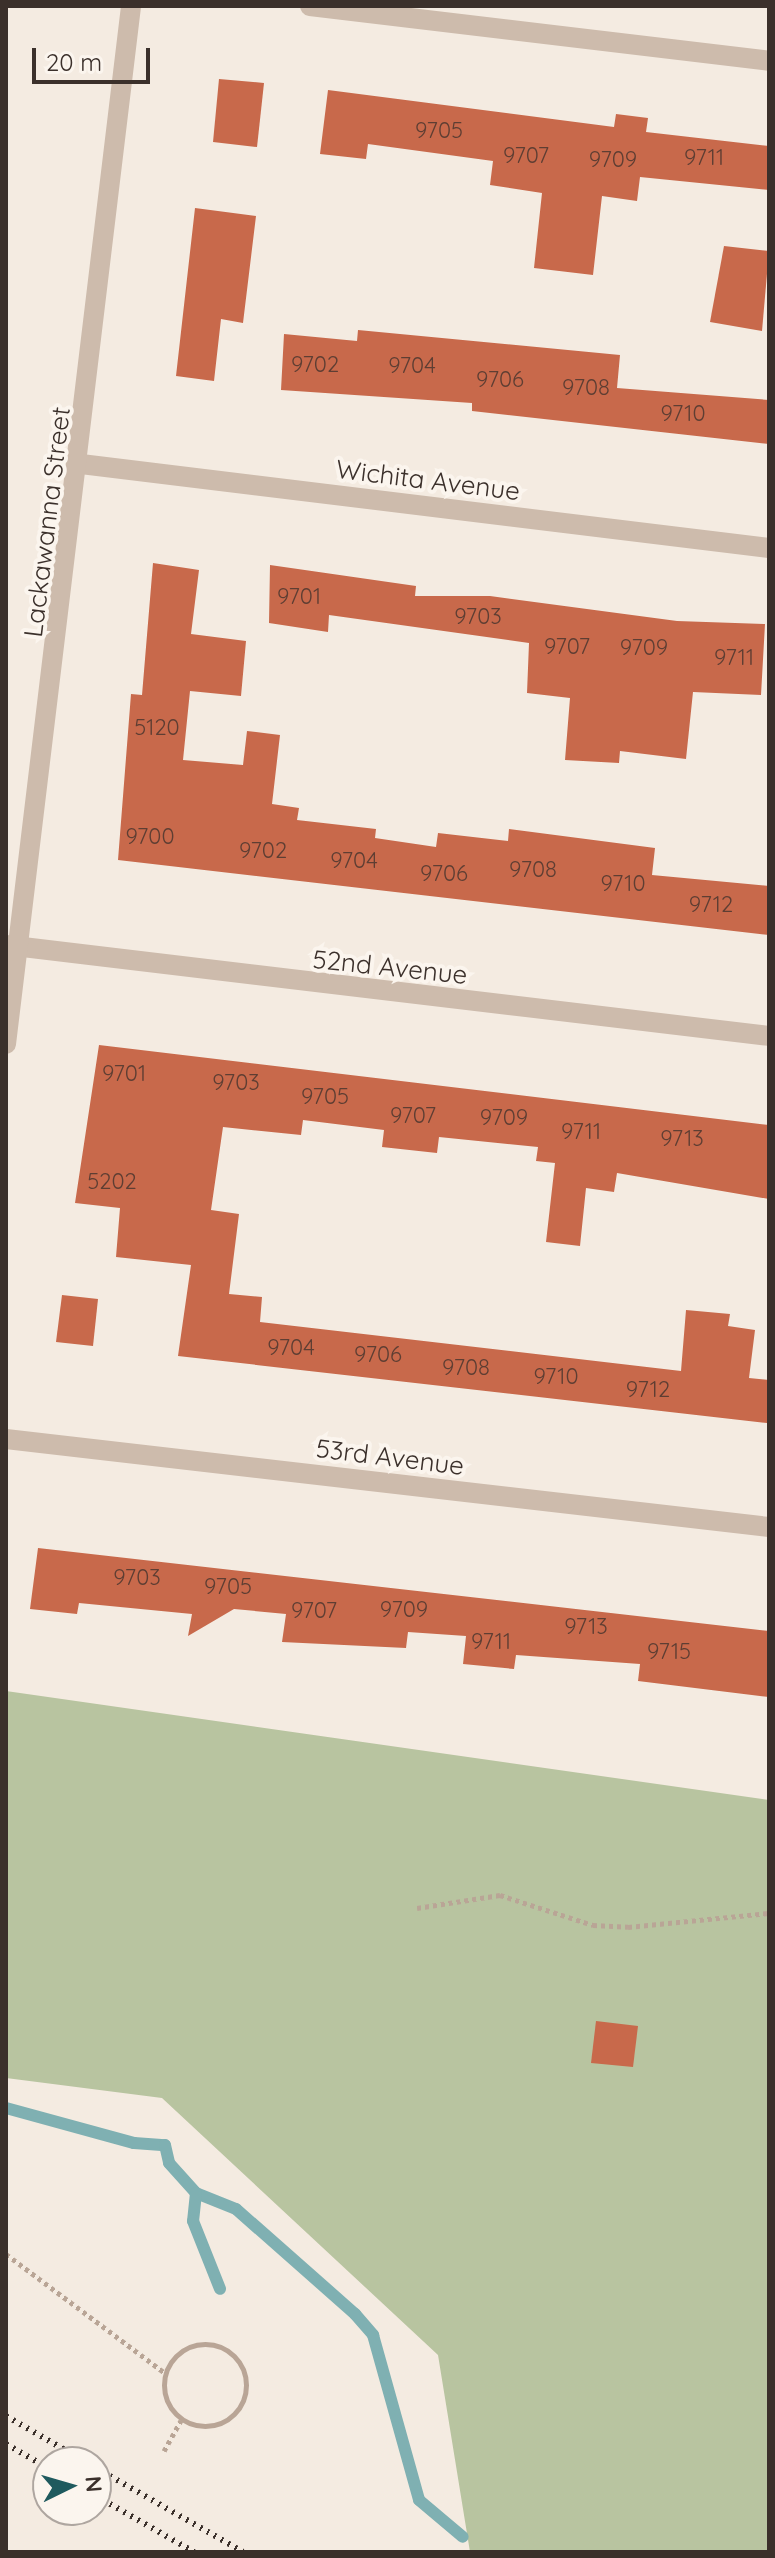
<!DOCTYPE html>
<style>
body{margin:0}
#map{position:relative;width:775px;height:2558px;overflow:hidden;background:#f4ebe1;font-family:Quicksand,sans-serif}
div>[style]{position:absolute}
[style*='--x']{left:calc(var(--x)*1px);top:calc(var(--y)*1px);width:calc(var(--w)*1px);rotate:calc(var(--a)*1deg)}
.green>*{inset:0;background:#b8c4a0}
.stream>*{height:12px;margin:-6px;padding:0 6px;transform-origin:6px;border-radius:6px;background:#7fb0b2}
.building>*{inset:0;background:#c8694b}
.path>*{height:5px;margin-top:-2.5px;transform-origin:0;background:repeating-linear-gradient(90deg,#b9a596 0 4px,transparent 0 8px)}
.path>.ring{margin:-2.5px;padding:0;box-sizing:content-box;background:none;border:5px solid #b9a596;border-radius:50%}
.minor>*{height:20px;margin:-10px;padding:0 10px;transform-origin:10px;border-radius:10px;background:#cdbbac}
.rail>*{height:6px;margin-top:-3px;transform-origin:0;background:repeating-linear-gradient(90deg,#3b302b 0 2px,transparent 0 8px)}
span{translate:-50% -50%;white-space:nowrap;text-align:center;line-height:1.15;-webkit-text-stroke:8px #fbf5ee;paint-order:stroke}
.number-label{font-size:22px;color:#5e3e33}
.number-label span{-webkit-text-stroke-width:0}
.street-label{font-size:26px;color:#3b302b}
.frame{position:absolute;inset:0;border:8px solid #3b302b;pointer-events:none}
.north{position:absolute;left:32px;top:2446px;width:80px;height:80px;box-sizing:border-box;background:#fbf5ee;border:2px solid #aea6a0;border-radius:50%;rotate:85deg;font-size:22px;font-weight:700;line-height:32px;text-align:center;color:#3b302b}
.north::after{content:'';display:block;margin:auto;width:28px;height:36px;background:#1f5a5e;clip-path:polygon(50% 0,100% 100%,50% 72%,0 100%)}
.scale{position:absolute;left:32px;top:48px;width:118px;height:36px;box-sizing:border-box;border:4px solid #3b302b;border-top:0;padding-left:10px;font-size:24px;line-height:28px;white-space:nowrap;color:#3b302b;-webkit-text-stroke:6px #fbf5ee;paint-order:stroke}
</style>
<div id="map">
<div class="green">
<div style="clip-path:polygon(6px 1691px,769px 1800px,769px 2552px,470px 2552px,438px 2355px,162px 2098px,6px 2078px)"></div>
</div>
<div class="stream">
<div style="--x:6;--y:2108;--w:133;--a:15.3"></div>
<div style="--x:134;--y:2143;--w:31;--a:4"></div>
<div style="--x:165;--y:2145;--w:18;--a:77"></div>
<div style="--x:169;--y:2163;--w:40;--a:48"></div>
<div style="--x:196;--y:2193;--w:43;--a:21.8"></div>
<div style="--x:236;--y:2209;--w:159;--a:41.4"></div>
<div style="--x:355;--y:2314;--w:28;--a:49"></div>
<div style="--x:373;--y:2335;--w:171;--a:74.4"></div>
<div style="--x:419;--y:2500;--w:57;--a:40.1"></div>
<div style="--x:196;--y:2193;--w:28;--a:96"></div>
<div style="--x:193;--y:2221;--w:73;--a:68.3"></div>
</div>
<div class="building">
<div style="clip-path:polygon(219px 79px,264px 83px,257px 147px,213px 142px)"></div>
<div style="clip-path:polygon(328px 90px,614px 127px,616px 114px,648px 118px,646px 132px,769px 146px,769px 190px,640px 177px,637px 201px,602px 196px,593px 275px,534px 268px,542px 193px,490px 185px,493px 161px,368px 144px,366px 159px,320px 154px)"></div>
<div style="clip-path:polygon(195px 208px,256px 216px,243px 323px,221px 319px,214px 381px,176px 376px)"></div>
<div style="clip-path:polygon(724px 246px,769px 251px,762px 331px,710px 322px)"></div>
<div style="clip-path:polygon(358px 330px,620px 355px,617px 388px,769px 400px,769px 444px,472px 411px,472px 403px,281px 390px,284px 334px,357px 341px)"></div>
<div style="clip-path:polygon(153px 563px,199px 570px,191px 634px,246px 641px,241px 696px,190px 691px,183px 760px,243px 765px,247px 731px,280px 735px,272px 804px,299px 808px,297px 820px,376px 829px,375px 838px,436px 847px,438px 833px,508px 841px,509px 829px,655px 848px,652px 875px,769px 886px,769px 935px,118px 860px,131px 694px,142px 695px)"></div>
<div style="clip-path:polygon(270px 565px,416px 586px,415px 596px,490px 596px,677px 621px,765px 624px,761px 695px,693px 692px,686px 759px,620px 751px,619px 763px,565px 760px,570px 698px,527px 693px,529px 643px,329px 615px,328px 632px,269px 623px)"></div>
<div style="clip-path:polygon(99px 1045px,769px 1125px,769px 1199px,617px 1173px,614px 1192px,586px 1188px,580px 1246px,546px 1242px,555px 1163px,536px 1161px,538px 1147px,439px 1137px,437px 1153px,382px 1147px,384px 1130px,303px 1120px,301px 1135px,223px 1127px,211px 1210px,239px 1214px,229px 1294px,262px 1297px,260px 1322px,681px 1371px,686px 1310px,730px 1314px,728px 1326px,755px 1330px,749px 1378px,769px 1380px,767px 1423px,178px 1356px,191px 1265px,116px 1257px,120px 1208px,75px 1203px)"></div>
<div style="clip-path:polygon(62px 1295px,98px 1299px,93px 1346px,56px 1342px)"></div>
<div style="clip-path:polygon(38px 1548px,769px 1631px,769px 1697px,638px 1681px,640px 1664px,516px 1655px,514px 1669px,463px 1664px,466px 1636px,408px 1632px,406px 1648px,282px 1642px,286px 1614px,234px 1609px,188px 1636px,192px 1614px,79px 1603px,77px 1614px,30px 1609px)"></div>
<div style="clip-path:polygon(596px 2021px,638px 2026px,633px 2067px,591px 2063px)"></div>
</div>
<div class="path">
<div style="--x:417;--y:1908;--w:84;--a:-8.9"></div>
<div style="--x:500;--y:1895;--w:98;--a:17.9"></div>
<div style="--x:593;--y:1925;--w:35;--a:3"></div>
<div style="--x:628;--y:1927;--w:142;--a:-5.7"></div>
<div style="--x:6;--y:2254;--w:199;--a:36.8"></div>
<div class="ring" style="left:164px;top:2344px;width:77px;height:77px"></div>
<div style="--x:164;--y:2451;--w:35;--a:-61"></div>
</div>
<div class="minor">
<div style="--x:310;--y:6;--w:462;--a:6.8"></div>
<div style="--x:81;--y:464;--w:693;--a:6.96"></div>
<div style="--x:6;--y:945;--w:768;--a:6.8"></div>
<div style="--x:6;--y:1044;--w:1045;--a:-83.13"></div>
<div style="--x:6;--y:1439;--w:768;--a:6.58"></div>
</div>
<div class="rail">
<div style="--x:6;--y:2416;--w:92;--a:29.9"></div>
<div style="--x:6;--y:2444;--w:48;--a:29.7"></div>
<div style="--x:96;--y:2468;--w:169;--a:29.7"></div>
<div style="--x:96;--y:2496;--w:113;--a:29.7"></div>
</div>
<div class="number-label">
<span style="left:439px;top:131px">9705</span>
<span style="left:526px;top:156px">9707</span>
<span style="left:704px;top:158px">9711</span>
<span style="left:613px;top:160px">9709</span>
<span style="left:315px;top:365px">9702</span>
<span style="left:412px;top:366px">9704</span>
<span style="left:500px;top:380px">9706</span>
<span style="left:586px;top:388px">9708</span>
<span style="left:683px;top:414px">9710</span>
<span style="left:299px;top:597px">9701</span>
<span style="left:478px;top:617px">9703</span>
<span style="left:567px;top:647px">9707</span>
<span style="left:644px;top:648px">9709</span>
<span style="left:734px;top:658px">9711</span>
<span style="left:157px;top:728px">5120</span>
<span style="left:150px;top:837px">9700</span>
<span style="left:263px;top:851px">9702</span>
<span style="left:354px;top:861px">9704</span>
<span style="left:533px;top:870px">9708</span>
<span style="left:444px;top:874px">9706</span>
<span style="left:623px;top:884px">9710</span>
<span style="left:711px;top:905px">9712</span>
<span style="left:124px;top:1074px">9701</span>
<span style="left:236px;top:1083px">9703</span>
<span style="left:325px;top:1097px">9705</span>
<span style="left:413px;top:1116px">9707</span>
<span style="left:504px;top:1118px">9709</span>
<span style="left:581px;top:1132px">9711</span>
<span style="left:682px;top:1139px">9713</span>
<span style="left:112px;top:1182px">5202</span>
<span style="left:291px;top:1348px">9704</span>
<span style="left:378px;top:1355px">9706</span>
<span style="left:466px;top:1368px">9708</span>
<span style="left:556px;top:1377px">9710</span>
<span style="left:648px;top:1390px">9712</span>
<span style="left:137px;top:1578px">9703</span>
<span style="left:228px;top:1587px">9705</span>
<span style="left:404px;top:1610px">9709</span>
<span style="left:314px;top:1611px">9707</span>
<span style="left:586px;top:1627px">9713</span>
<span style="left:491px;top:1642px">9711</span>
<span style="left:669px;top:1652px">9715</span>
</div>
<div class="street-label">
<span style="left:428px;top:480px;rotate:7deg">Wichita Avenue</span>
<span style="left:47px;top:522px;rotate:-83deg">Lackawanna Street</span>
<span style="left:390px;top:967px;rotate:6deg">52nd Avenue</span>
<span style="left:390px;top:1457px;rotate:7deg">53rd Avenue</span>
</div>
<div class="frame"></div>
<div class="north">N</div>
<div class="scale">20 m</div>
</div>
